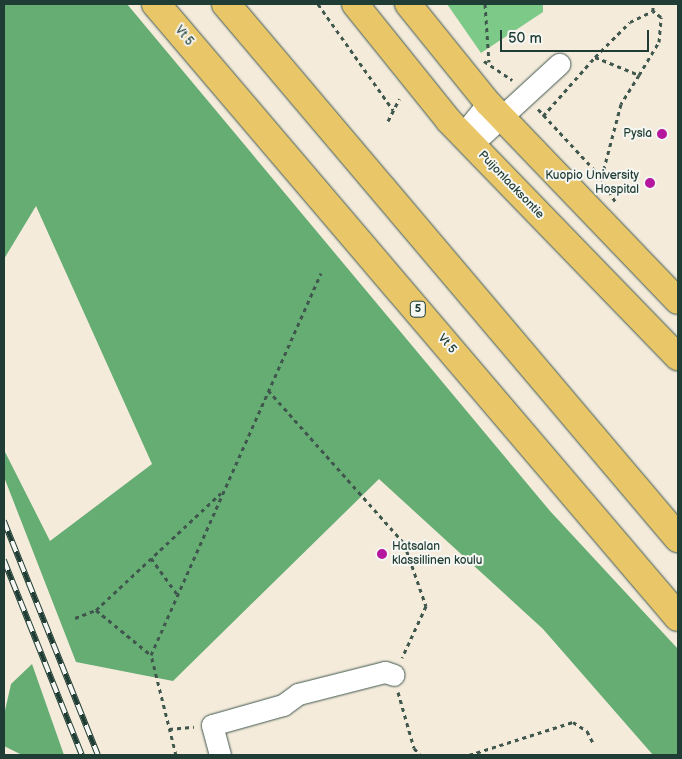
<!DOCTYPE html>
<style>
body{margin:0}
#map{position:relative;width:682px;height:759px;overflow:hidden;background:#f4ebdb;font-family:"Balsamiq Sans",sans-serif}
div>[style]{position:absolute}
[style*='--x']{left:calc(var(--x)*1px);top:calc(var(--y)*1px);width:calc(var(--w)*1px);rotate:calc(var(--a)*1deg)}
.green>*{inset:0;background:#7dc988}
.forest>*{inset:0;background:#66ad74}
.path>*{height:3px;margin-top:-1.5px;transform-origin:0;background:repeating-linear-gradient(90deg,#3f574d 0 4px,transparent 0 8px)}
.roads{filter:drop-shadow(0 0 1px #3f574d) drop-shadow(0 0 1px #3f574d)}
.minor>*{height:21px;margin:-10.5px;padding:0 10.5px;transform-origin:10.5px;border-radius:10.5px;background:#fff}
.major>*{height:26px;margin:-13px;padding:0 13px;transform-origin:13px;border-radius:13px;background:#e9c769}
.highway>*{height:28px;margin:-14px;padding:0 14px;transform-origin:14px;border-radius:14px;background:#e9c769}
.rail>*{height:5.5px;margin-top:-2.75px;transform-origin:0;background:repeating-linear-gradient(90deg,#f6f6f2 0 11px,#1f3d34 0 22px);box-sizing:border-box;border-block:1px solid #1f3d34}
.dots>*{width:14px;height:14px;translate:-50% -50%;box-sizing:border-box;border:2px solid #f6f6f2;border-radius:50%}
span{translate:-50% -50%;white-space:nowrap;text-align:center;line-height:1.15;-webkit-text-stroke:4px #f6f6f2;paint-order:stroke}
.shield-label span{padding:1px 4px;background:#f6f6f2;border:1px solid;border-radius:4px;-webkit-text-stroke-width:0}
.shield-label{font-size:11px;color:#1f3d34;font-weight:700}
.street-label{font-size:12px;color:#1f3d34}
.poi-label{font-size:12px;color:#1f3d34}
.right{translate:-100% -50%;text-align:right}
.left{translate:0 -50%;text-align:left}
.frame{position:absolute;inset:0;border:5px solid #1f3d34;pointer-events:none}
.scale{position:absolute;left:500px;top:30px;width:149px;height:22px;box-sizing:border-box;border:2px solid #1f3d34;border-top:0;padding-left:6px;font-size:15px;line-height:18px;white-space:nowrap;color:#1f3d34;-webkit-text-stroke:4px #f6f6f2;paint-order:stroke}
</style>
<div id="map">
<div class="green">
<div style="clip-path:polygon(447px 4px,543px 4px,543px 12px,481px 53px)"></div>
</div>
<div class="forest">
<div style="clip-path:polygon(4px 4px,127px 4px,550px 511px,678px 649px,678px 755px,653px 755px,543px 629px,379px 479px,173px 681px,76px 662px,4px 477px,4px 450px,50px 541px,152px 464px,36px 206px,4px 259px)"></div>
<div style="clip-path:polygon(32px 664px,64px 755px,22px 755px,4px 746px,4px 715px,11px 684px)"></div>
</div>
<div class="path">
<div style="--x:318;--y:4;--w:130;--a:54.7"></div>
<div style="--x:485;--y:4;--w:58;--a:86.1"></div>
<div style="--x:653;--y:11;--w:7;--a:-90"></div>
<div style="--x:595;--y:57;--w:49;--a:-45"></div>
<div style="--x:630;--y:22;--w:25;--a:-26"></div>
<div style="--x:484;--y:61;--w:34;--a:34"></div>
<div style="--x:639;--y:75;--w:39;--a:-59"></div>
<div style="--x:659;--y:42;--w:25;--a:-85"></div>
<div style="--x:661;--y:17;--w:10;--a:-143"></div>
<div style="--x:538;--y:109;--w:93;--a:47.2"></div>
<div style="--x:601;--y:177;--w:28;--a:60"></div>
<div style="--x:543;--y:116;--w:79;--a:-48.6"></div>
<div style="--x:595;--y:57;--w:48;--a:22.2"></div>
<div style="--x:639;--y:75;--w:34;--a:122"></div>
<div style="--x:621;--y:104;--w:74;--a:104.8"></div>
<div style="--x:388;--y:121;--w:25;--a:-63"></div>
<div style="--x:268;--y:390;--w:205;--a:48.4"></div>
<div style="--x:404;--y:543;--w:67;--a:70.8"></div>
<div style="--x:426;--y:606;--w:57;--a:114.8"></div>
<div style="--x:151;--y:558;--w:44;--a:54.2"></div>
<div style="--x:96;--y:610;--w:71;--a:39.3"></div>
<div style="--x:75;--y:618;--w:22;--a:-21"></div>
<div style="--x:96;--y:610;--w:171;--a:-43.1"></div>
<div style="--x:398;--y:692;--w:58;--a:74.1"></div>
<div style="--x:414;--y:748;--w:9;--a:49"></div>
<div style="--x:169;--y:729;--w:25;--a:-5"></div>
<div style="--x:176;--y:755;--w:103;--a:-104"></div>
<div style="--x:151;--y:655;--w:418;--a:-66"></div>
<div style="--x:469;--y:755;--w:109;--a:-17.6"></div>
<div style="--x:573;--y:722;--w:17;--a:33"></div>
<div style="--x:587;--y:731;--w:13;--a:63"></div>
</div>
<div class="roads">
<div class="minor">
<div style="--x:462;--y:135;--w:41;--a:-50.9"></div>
<div style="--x:471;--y:145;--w:120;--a:-42.6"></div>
<div style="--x:220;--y:755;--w:31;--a:-105"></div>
<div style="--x:212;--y:725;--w:74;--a:-15.7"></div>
<div style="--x:283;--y:705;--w:19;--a:-36"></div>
<div style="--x:298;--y:694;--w:90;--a:-14.2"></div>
<div style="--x:385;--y:672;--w:9;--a:18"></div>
</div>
<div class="major">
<div style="--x:355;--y:4;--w:150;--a:51.2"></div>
<div style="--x:449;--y:121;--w:329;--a:45.9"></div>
<div style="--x:408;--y:4;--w:127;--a:51.1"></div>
<div style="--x:488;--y:103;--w:274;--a:46.2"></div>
</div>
<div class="highway">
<div style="--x:156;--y:4;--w:805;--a:49.58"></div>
<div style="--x:226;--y:4;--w:700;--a:49.75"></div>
</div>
</div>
<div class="rail">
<div style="--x:4;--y:521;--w:252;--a:68.1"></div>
<div style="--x:4;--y:560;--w:210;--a:68.2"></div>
</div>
<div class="dots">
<div style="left:662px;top:134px;background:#b5179e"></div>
<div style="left:650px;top:183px;background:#b5179e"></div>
<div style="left:382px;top:554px;background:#b5179e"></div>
</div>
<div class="shield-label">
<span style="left:418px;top:309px">5</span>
</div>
<div class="street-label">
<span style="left:184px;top:36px;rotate:49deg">Vt 5</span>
<span style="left:511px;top:185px;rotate:46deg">Puijonlaaksontie</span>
<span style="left:447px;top:344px;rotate:49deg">Vt 5</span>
</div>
<div class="poi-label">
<span class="right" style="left:652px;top:134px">Pysla</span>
<span class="right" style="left:639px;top:183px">Kuopio University<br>Hospital</span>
<span class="left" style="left:392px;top:554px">Hatsalan<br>klassillinen koulu</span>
</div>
<div class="frame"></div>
<div class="scale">50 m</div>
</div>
